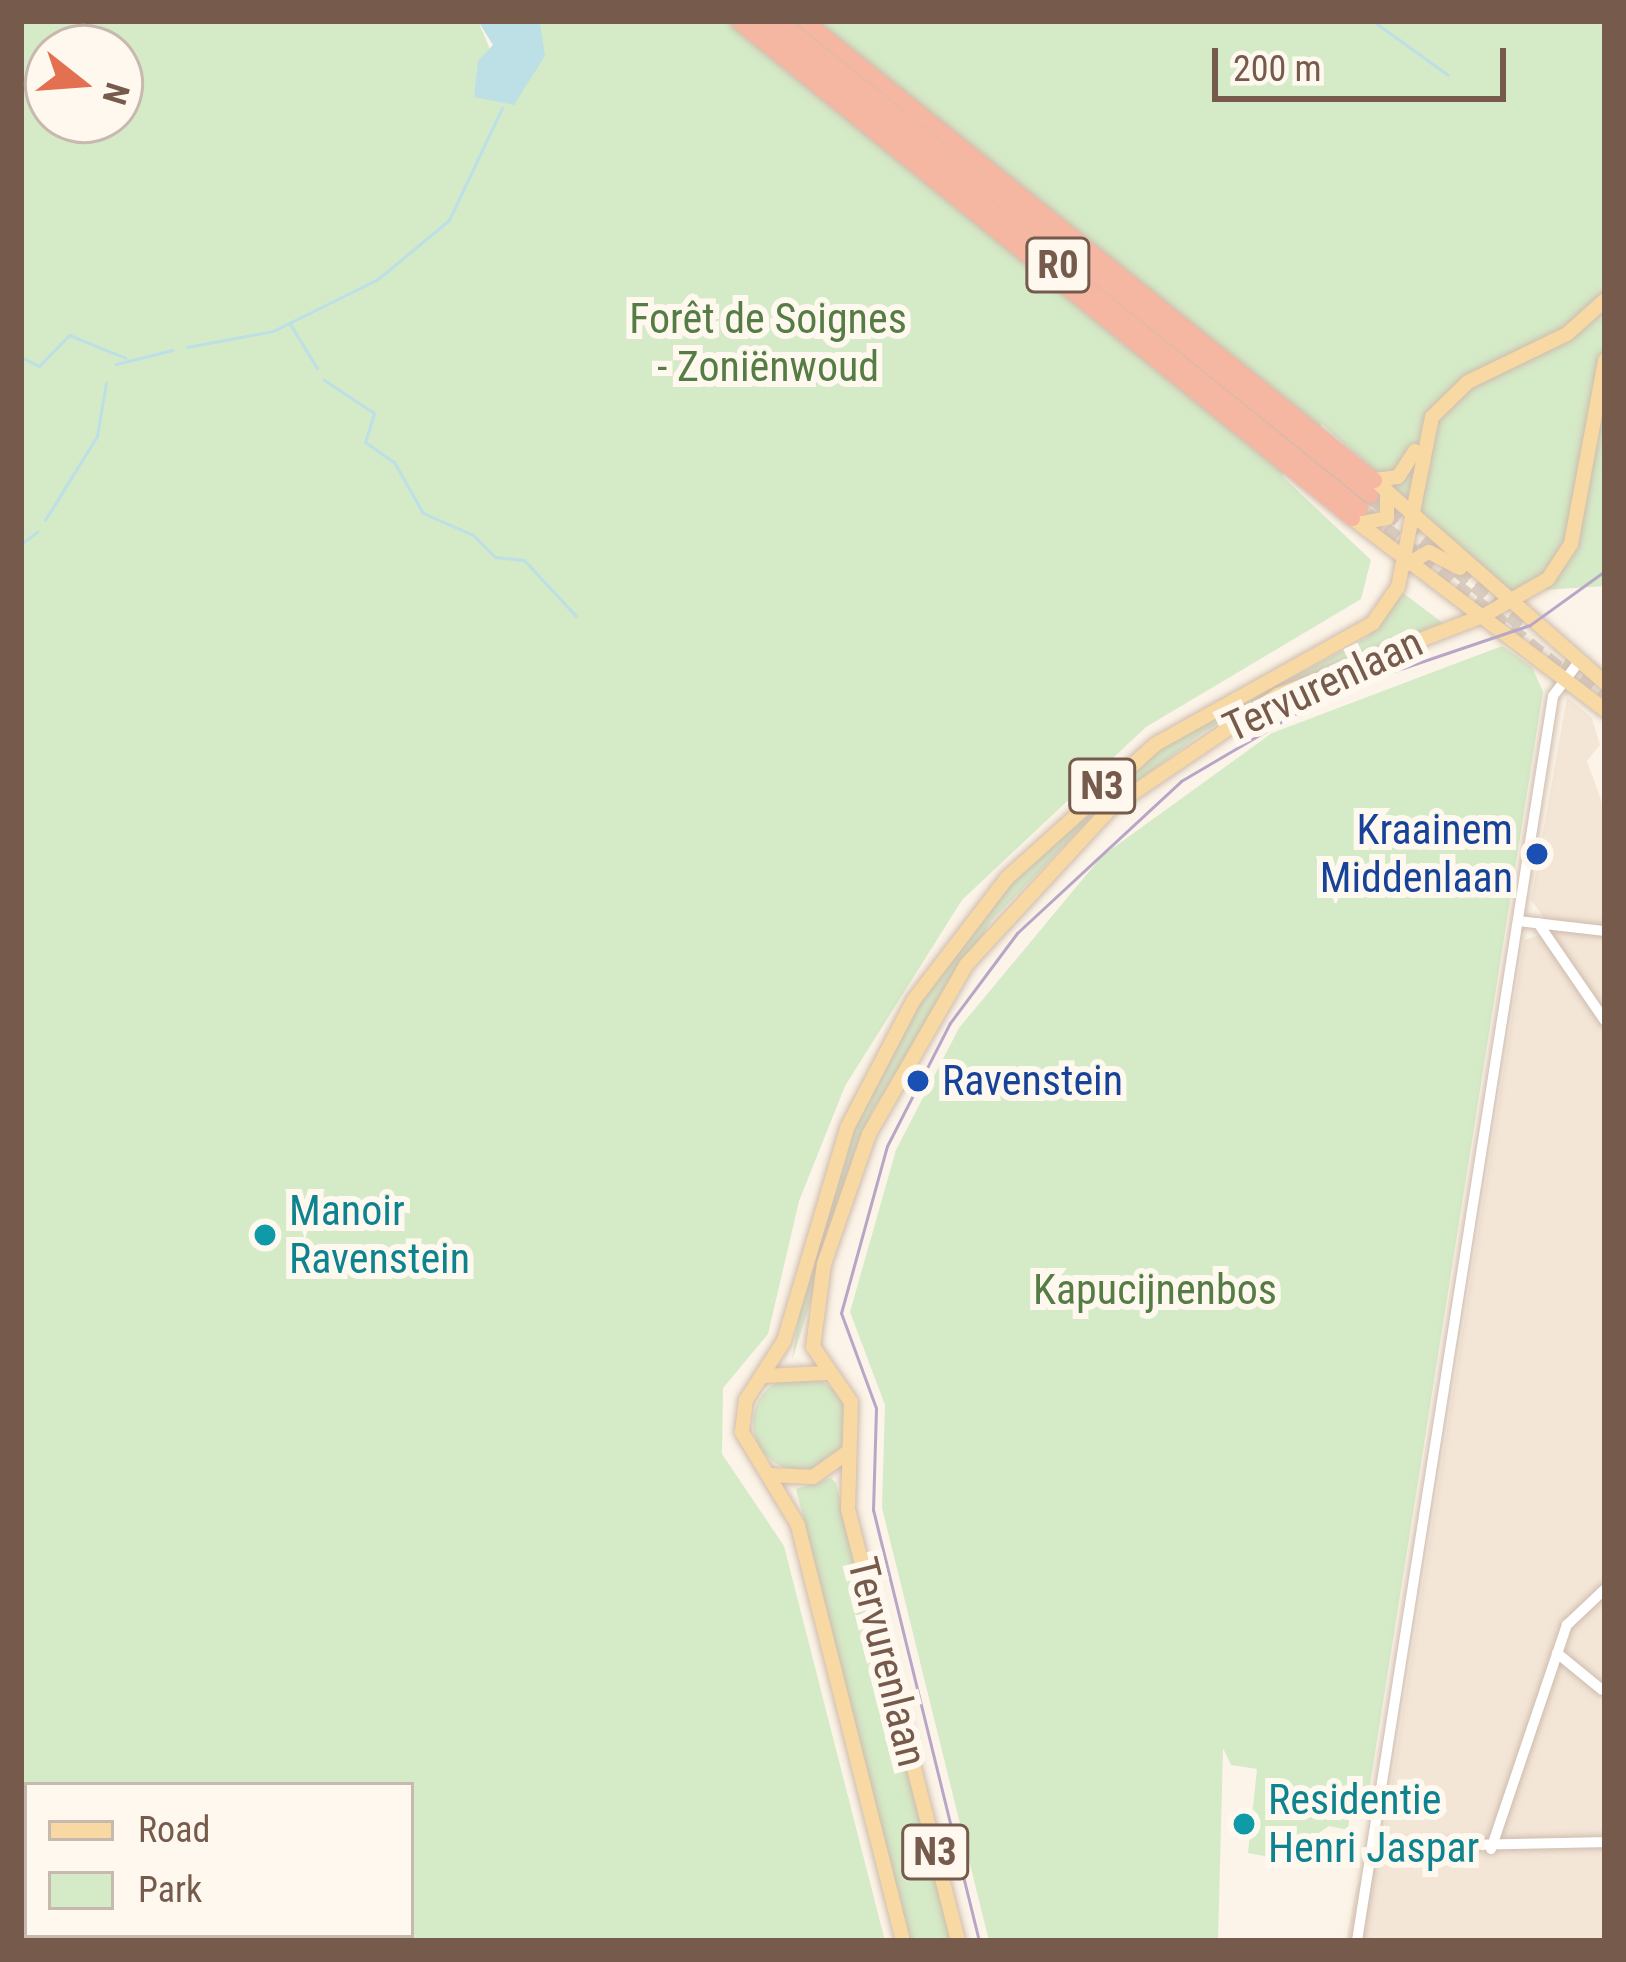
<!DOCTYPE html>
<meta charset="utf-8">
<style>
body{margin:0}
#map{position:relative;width:1626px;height:1962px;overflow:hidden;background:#fcf4e8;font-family:"Roboto Condensed",sans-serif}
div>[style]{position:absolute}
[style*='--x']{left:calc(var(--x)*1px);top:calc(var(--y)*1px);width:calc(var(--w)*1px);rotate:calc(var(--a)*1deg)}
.residential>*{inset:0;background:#f4e6d7}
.green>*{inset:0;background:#d5eac7}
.round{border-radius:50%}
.water>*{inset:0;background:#bde0e6}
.stream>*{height:3px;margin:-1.5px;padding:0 1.5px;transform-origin:1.5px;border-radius:1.5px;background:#bde0e6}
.highway-tunnel>*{height:15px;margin-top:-7.5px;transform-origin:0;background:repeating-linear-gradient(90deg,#dacec1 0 15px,transparent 0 23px)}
.roads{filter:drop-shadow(0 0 3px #cebcae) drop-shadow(0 0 3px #cebcae)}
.minor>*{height:10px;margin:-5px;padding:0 5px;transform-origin:5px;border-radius:5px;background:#fff}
.major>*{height:14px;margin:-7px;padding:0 7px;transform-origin:7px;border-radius:7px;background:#f9d9a3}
.highway>*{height:15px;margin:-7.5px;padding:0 7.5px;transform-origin:7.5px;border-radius:7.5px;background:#f5b7a1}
.tram>*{height:3px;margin:-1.5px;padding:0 1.5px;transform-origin:1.5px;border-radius:1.5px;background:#b8a6c6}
.dots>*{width:33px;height:33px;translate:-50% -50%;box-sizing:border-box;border:6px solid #fff8ef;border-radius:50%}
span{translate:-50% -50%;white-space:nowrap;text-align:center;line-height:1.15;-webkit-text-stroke:12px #fff8ef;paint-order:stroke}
.shield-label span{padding:3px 9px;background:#fff8ef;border:3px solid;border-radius:9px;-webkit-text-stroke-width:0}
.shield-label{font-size:39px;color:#765b4c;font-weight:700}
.park-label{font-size:42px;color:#547c44}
.street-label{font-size:42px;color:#765b4c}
.transit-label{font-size:42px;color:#164399}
.right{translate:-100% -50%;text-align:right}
.left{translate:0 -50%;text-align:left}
.culture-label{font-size:42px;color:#0d838f}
.frame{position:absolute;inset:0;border:24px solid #765b4c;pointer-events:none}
.legend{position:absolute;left:24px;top:1782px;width:390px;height:156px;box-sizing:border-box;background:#fff8ef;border:3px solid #c8b9ae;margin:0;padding:15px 21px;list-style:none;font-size:36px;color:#765b4c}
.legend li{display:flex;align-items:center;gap:24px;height:60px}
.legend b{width:60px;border:3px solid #c8b9ae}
.north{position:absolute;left:24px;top:24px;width:120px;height:120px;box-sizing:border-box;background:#fff8ef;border:3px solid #c8b9ae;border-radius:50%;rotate:107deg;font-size:33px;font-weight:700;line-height:48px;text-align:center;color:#765b4c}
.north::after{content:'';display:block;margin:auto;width:42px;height:54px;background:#e37151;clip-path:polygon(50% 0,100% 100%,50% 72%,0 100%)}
.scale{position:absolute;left:1212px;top:48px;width:294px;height:54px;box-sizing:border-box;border:6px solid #765b4c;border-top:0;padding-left:15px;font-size:36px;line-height:42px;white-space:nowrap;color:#765b4c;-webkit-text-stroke:9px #fff8ef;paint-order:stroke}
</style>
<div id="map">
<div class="residential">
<div style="clip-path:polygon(1567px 697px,1592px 718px,1600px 745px,1587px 761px,1605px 811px,1605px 1941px,1346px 1941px,1356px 1888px,1383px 1838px,1524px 940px,1553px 930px,1531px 900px)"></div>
</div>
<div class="green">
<div style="clip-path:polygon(evenodd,21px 21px,478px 21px,492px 54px,540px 21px,1605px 21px,1605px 586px,1511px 592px,1322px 424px,1282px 476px,1371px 560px,1361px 599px,1146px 727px,962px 900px,845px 1086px,799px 1201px,768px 1334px,723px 1388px,722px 1454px,784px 1546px,885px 1941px,21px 1941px,21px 21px,48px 48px,120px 48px,120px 120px,48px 120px,48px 48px,21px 21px,27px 1785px,411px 1785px,411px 1935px,27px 1935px,27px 1785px)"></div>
<div style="clip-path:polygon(1403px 593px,1443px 623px,1282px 687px,1202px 733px,1096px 813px,992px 920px,872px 1111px,792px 1360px,804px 1279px,859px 1115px,923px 997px,1000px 894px,1164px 746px,1366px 638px)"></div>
<div style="clip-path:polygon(1502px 646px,1532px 667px,1543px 692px,1369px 1791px,1351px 1802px,1348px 1830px,1329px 1826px,1300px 1846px,1300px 1863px,1248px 1853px,1257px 1769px,1231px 1765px,1223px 1748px,1218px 1941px,989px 1941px,882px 1508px,885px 1405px,850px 1312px,896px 1150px,959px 1028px,1102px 856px,1272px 733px)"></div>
<div class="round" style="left:753px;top:1376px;width:94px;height:94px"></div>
<div style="clip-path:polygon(831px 1478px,836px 1483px,952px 1941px,910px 1941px,796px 1489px)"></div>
</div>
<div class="water">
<div style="clip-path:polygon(478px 21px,540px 21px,545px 56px,514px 105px,474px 97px,478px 61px,493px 45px)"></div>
</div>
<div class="stream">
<div style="--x:1373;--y:21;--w:92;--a:35.8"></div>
<div style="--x:290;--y:324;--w:52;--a:58.5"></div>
<div style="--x:187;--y:347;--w:87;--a:-10.5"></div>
<div style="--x:273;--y:331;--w:117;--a:-26.3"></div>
<div style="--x:378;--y:279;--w:92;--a:-39.7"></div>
<div style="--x:449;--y:220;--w:124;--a:-64.7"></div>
<div style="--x:21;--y:357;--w:20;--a:27"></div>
<div style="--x:39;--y:366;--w:43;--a:-45.9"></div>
<div style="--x:69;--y:335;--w:61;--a:22"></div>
<div style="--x:116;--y:364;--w:58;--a:-14"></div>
<div style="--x:324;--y:380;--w:60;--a:33.4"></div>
<div style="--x:374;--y:413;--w:30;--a:107"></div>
<div style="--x:365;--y:442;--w:35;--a:35"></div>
<div style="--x:394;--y:462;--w:59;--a:60.4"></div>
<div style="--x:423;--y:513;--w:55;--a:23.7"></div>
<div style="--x:45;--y:520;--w:99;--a:-58.2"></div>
<div style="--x:97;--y:436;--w:54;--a:-80.4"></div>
<div style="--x:475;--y:537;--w:28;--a:45"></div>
<div style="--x:495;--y:557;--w:29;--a:6"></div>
<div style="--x:524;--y:560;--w:76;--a:47.1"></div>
<div style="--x:21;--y:544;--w:21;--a:-37"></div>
</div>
<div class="highway-tunnel">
<div style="--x:1370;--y:495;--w:201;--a:40.4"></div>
<div style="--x:1367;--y:514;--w:263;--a:38.8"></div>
<div style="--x:1565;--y:660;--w:51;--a:37.8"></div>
</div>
<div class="roads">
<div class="minor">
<div style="--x:1518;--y:921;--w:88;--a:6.6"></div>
<div style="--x:1538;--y:923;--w:119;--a:55.6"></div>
<div style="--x:1557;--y:1653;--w:58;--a:39.4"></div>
<div style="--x:1372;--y:1847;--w:233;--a:-1.2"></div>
<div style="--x:1491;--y:1849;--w:237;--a:-71.3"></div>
<div style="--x:1567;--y:1625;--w:52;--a:-43.5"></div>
<div style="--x:1357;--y:1941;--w:1260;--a:-81.05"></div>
<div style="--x:1553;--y:696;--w:41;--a:-52.9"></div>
</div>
<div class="major">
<div style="--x:1374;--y:480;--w:308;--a:41.3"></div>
<div style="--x:1374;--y:480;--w:24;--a:-7"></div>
<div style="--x:1398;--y:477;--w:31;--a:-57"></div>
<div style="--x:1352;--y:518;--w:318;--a:37.2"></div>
<div style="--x:1362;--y:523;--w:25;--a:-11"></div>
<div style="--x:1387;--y:518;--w:27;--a:-90"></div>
<div style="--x:1407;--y:564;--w:25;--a:-29"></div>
<div style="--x:1429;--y:552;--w:35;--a:27"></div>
<div style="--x:766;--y:1376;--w:59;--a:-2.9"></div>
<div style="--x:770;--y:1475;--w:43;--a:2.7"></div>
<div style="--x:813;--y:1477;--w:43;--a:-35.5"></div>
<div style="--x:903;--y:1941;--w:429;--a:-104.2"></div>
<div style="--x:798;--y:1525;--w:109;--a:-121.1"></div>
<div style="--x:742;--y:1432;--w:32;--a:-83"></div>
<div style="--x:746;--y:1400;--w:70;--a:-57.2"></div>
<div style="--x:784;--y:1341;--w:222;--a:-73.5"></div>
<div style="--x:847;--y:1128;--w:143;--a:-62.5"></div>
<div style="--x:913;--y:1001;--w:155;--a:-52.6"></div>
<div style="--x:1007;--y:878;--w:200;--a:-42"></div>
<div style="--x:1156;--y:744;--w:248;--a:-29.1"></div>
<div style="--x:1373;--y:623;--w:44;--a:-55.2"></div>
<div style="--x:1398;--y:587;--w:173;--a:-78.7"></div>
<div style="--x:1432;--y:417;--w:50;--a:-44.2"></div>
<div style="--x:1468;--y:382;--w:110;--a:-25.9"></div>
<div style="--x:1567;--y:334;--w:51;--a:-41.8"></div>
<div style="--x:958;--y:1941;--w:446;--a:-104.3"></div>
<div style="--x:848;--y:1509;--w:107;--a:-88.4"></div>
<div style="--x:851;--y:1402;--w:67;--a:-124.6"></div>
<div style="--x:813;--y:1347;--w:84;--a:-82.5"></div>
<div style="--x:824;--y:1264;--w:138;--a:-70.9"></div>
<div style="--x:869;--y:1134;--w:195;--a:-60.1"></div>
<div style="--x:966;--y:965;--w:214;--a:-47.3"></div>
<div style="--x:1111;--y:808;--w:202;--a:-34.1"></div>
<div style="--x:1278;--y:695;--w:220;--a:-21.1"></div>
<div style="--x:1483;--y:616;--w:75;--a:-29.6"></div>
<div style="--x:1548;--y:579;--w:42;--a:-56.7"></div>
<div style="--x:1571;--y:544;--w:187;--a:-79.5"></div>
</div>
<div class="highway">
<div style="--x:738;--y:21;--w:790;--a:38.99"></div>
<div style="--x:757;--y:21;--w:775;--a:38.93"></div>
<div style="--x:780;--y:21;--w:757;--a:38.78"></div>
<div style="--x:805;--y:21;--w:731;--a:38.89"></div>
</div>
</div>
<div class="tram">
<div style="--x:979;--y:1941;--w:444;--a:-103.8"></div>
<div style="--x:873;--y:1510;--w:102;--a:-88.3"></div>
<div style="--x:876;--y:1408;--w:101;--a:-110.2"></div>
<div style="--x:841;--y:1313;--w:173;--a:-74.6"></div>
<div style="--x:887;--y:1146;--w:138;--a:-62.9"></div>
<div style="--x:950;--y:1023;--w:112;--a:-53.3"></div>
<div style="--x:1017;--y:933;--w:224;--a:-42.8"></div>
<div style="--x:1181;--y:781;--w:175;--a:-30.5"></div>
<div style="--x:1332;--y:692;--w:209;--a:-18.7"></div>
<div style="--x:1530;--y:625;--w:92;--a:-35.8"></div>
</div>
<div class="dots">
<div style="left:1537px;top:854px;background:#1a4fb4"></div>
<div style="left:918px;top:1081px;background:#1a4fb4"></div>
<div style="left:265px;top:1235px;background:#0f9aa8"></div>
<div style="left:1244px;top:1824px;background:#0f9aa8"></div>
</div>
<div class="shield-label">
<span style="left:1058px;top:265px">R0</span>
<span style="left:1102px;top:786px">N3</span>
<span style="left:935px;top:1852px">N3</span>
</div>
<div class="park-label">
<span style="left:768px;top:343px">Forêt de Soignes<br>- Zoniënwoud</span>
<span style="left:1155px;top:1290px">Kapucijnenbos</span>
</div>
<div class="street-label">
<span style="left:1323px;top:685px;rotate:-25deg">Tervurenlaan</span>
<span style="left:887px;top:1662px;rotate:76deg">Tervurenlaan</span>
</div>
<div class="transit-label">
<span class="right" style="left:1513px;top:854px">Kraainem<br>Middenlaan</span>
<span class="left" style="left:942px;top:1081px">Ravenstein</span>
</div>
<div class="culture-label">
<span class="left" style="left:289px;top:1235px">Manoir<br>Ravenstein</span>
<span class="left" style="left:1268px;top:1824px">Residentie<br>Henri Jaspar</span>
</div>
<div class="frame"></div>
<ul class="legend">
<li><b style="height:15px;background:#f9d9a3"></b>Road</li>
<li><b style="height:33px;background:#d5eac7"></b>Park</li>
</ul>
<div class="north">N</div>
<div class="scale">200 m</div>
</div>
